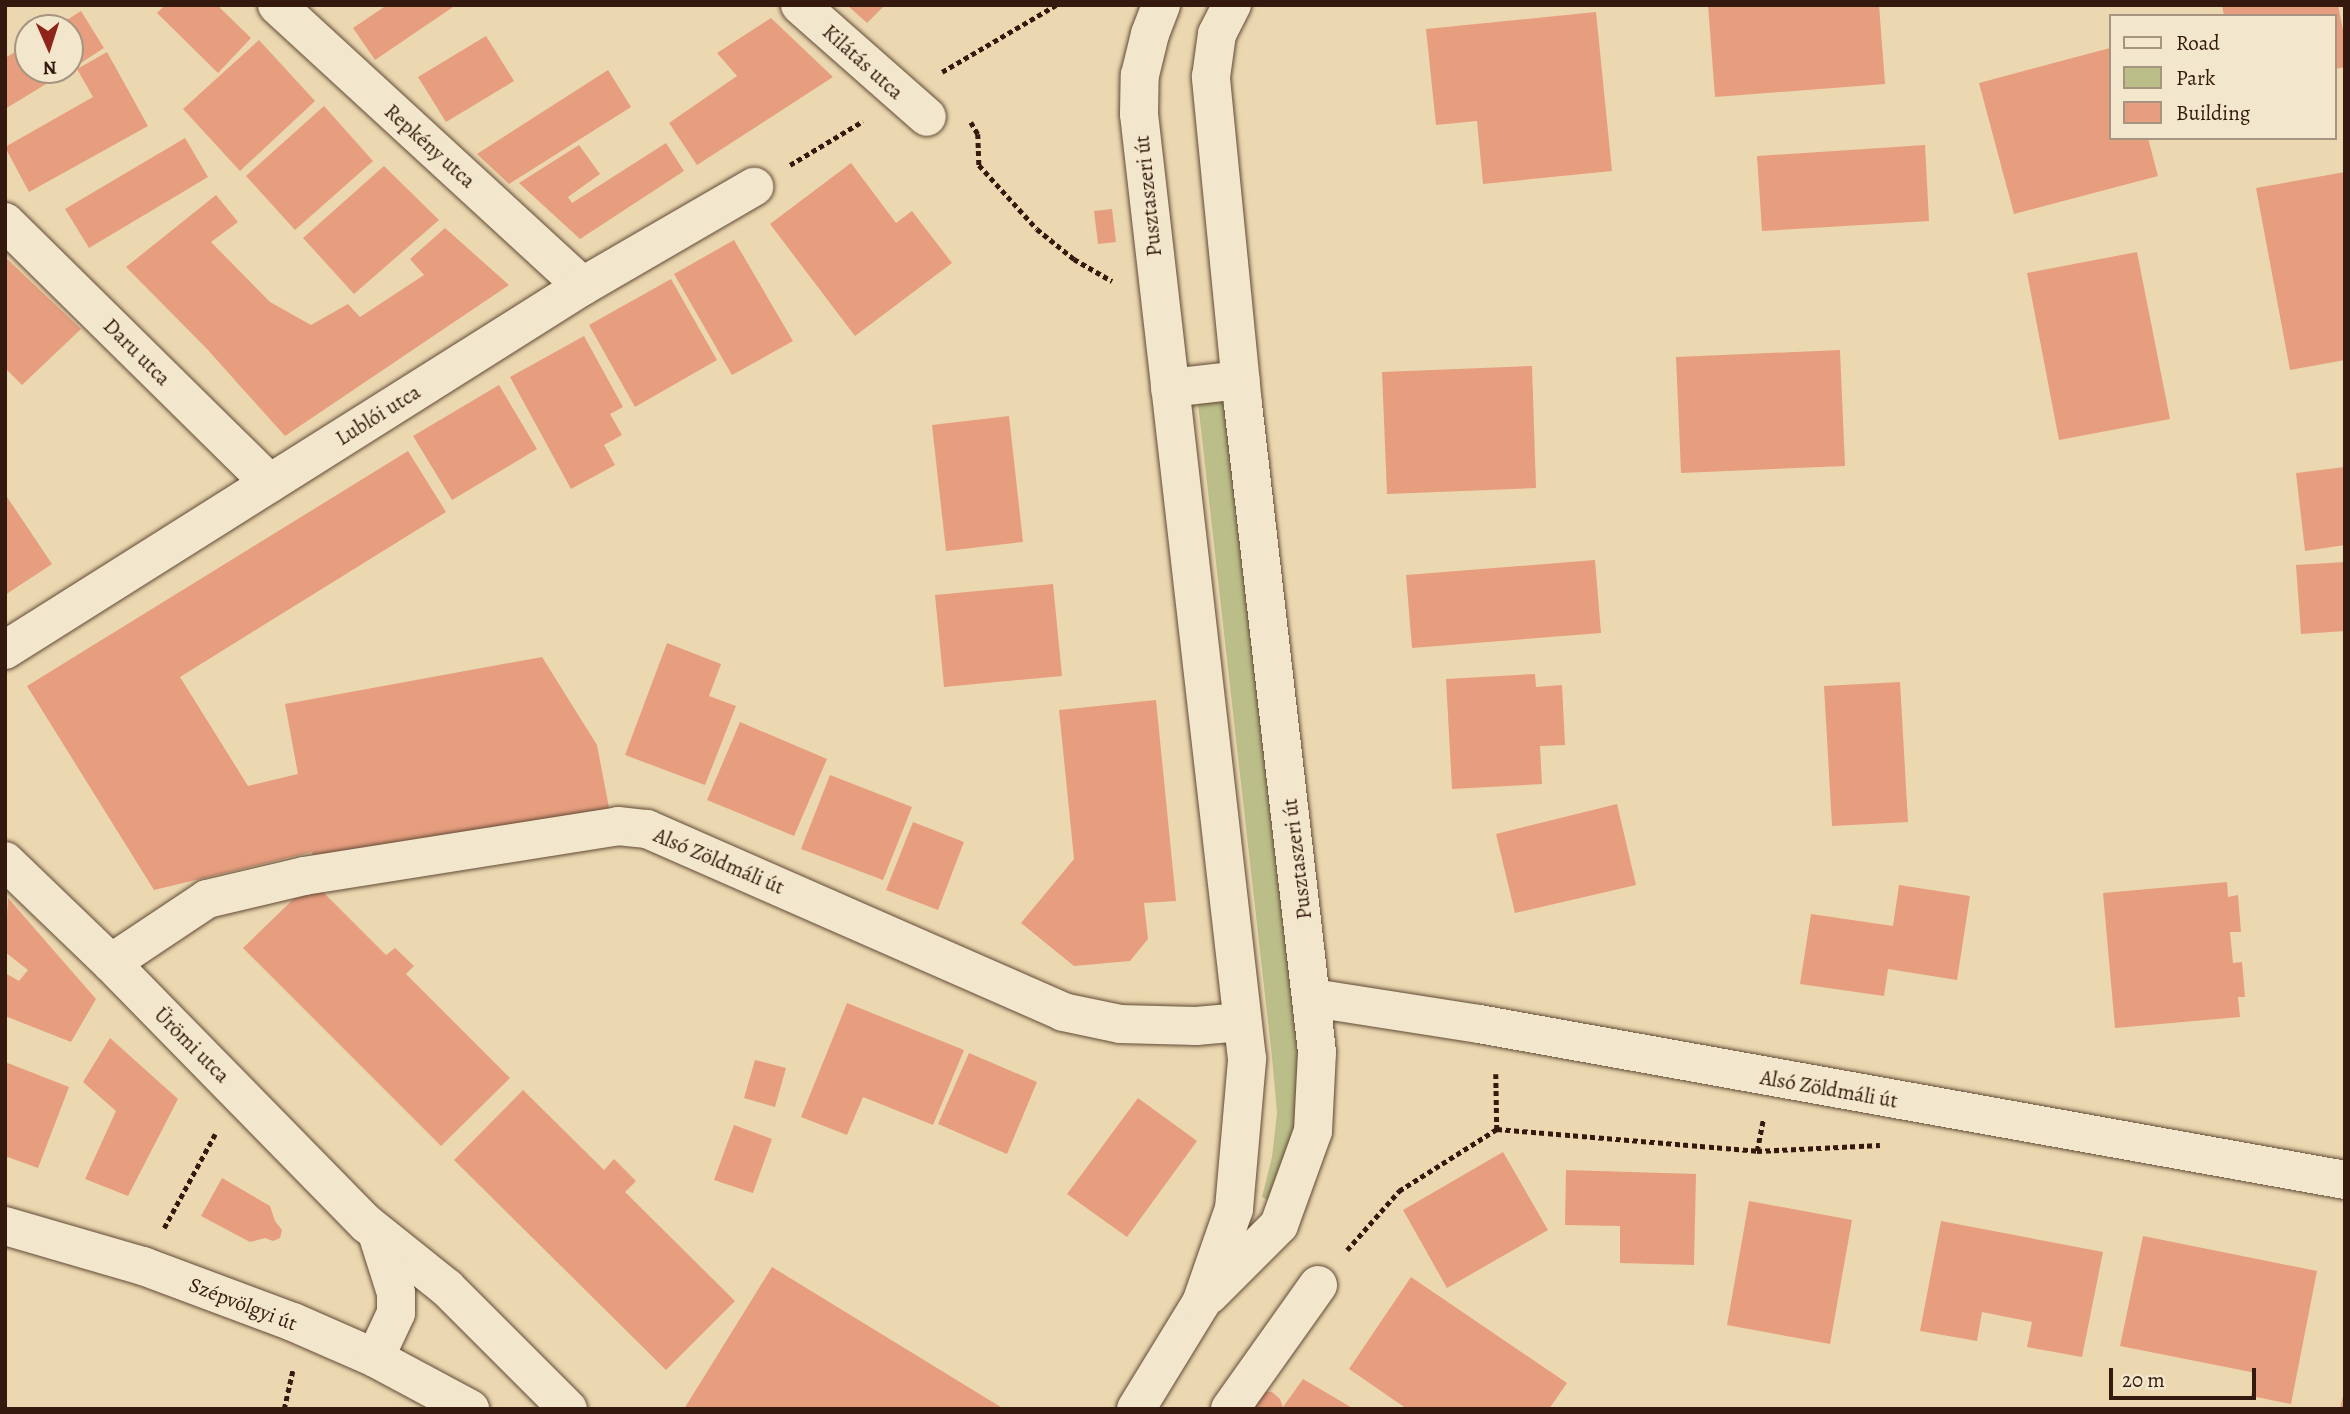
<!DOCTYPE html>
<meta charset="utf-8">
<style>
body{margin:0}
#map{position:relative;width:2350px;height:1414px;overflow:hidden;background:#ebd8b0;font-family:Alegreya,serif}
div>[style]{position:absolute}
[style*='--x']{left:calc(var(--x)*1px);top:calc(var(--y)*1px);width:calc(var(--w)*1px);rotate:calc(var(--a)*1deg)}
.green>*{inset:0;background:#bbbe88}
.building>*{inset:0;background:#e69e7f}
.path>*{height:4.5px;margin-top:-2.25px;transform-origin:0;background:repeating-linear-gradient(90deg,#341a0e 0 5px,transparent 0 8.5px)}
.roads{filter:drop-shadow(0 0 2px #624a36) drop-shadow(0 0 2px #624a36)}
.minor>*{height:38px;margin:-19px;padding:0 19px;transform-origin:19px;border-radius:19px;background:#f2e6cc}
span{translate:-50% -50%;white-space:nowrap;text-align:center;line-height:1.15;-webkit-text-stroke:7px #f2e6cc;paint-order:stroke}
.street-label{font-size:21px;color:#341a0e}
.frame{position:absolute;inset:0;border:7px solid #341a0e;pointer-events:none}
.legend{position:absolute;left:2109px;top:14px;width:228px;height:126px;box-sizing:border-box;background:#f2e6cc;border:2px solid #a69480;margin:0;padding:9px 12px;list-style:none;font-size:21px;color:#341a0e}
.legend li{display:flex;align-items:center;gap:14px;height:35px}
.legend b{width:35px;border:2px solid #a69480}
.north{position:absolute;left:14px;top:14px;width:70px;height:70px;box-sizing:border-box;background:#f2e6cc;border:2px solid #a69480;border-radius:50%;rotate:177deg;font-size:19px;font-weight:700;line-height:28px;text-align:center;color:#341a0e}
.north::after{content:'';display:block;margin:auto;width:24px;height:32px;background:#8f2418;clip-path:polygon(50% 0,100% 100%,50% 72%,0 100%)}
.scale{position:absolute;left:2109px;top:1368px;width:147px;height:32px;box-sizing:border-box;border:4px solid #341a0e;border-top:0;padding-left:9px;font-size:21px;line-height:24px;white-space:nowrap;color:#341a0e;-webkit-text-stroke:5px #f2e6cc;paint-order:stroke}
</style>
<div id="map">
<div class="green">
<div style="clip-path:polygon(1230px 398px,1303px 1054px,1302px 1109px,1272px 1202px,1262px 1197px,1272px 1157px,1277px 1113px,1272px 1057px,1198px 403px)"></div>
</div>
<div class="building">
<div style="clip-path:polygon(165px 5px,217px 5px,251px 38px,218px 73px,157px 13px)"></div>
<div style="clip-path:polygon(387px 5px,456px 5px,375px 60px,353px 28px)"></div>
<div style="clip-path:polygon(847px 5px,885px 5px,867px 23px)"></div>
<div style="clip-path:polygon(1708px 5px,1879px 5px,1885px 84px,1715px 97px)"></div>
<div style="clip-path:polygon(2222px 5px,2338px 5px,2345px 40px,2345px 67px,2334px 69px,2334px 16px,2224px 16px)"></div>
<div style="clip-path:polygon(81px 11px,104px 48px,70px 70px,70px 28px,54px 28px)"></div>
<div style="clip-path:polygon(1596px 12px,1612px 171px,1483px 184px,1477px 121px,1436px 125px,1426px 29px)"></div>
<div style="clip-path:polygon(771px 18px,833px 77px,697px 165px,669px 123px,737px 76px,717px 53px)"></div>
<div style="clip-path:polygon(486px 36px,514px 81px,446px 122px,418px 77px)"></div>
<div style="clip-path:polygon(259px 40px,315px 101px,240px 171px,183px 109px)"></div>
<div style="clip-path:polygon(28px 44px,28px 70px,69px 70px,5px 109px,5px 58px)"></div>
<div style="clip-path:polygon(2110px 48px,2110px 138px,2148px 138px,2158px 176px,2014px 214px,1979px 83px)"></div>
<div style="clip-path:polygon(107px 52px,148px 126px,29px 192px,5px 147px,93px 97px,77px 69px)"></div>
<div style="clip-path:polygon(608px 70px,631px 107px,509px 184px,477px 154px)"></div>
<div style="clip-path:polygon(324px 106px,373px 161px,295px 230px,246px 176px)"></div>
<div style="clip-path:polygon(185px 138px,208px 177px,89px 248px,65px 209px)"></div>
<div style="clip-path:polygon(666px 143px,684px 171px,580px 239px,519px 183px,579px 145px,600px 174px,568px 197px,572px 203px)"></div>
<div style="clip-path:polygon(1925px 145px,1929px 221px,1762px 231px,1757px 156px)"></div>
<div style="clip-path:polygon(851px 163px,896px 223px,912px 211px,952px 263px,855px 336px,770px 224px)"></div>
<div style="clip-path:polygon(384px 166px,439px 220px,354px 294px,303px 238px)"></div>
<div style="clip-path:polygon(2345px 172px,2345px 360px,2290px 370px,2256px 188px)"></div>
<div style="clip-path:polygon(216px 195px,238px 222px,211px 242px,270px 302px,311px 325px,348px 304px,360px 317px,424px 275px,410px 259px,445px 228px,509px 285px,285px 436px,207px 349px,126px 267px)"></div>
<div style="clip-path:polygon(1112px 209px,1116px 242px,1098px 244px,1094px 211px)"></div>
<div style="clip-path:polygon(734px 240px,793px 341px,732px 375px,674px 274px)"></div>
<div style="clip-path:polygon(2137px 252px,2170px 419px,2059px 440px,2027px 273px)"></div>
<div style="clip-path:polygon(5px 257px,81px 329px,22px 385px,5px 368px)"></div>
<div style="clip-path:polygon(671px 279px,717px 360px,635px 407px,589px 325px)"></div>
<div style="clip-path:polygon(584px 336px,623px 407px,610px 414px,622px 435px,604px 445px,615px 465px,571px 489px,510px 377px)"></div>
<div style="clip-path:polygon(1840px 350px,1845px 466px,1681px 473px,1676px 357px)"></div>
<div style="clip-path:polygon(1532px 366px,1536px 488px,1387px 494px,1382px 372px)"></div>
<div style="clip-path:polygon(499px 385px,537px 449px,452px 500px,413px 436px)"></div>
<div style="clip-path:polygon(1009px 416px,1023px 542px,946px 551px,932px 425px)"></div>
<div style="clip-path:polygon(408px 451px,446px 512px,180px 677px,248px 786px,298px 774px,285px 704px,542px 657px,597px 745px,610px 813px,315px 867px,312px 852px,154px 890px,27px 686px)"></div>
<div style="clip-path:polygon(2345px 467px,2345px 545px,2305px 551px,2296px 473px)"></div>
<div style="clip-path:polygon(5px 494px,52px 564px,5px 595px)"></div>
<div style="clip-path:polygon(1595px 560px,1601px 633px,1412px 648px,1406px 575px)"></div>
<div style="clip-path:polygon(2345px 562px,2345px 631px,2301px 634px,2296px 565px)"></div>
<div style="clip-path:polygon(1053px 584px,1062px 676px,944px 687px,935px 595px)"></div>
<div style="clip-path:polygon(667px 643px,721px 664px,709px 696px,736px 706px,705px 785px,625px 755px)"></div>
<div style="clip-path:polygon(1535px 674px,1536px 687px,1562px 685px,1565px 745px,1540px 746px,1542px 784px,1452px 789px,1446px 679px)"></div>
<div style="clip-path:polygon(1900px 682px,1908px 822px,1832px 826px,1824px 686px)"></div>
<div style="clip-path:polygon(1156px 700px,1176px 901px,1144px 903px,1148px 939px,1130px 961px,1074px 966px,1021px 923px,1074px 859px,1059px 710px)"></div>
<div style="clip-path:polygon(740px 722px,827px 759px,794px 836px,707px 800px)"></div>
<div style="clip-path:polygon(830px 775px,912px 807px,883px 880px,801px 849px)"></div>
<div style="clip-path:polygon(1617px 804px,1636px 885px,1515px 913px,1496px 834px)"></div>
<div style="clip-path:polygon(913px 822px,964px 842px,938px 910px,886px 890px)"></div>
<div style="clip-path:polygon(312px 881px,386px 955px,395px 948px,414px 966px,406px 974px,510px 1078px,441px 1146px,243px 948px)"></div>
<div style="clip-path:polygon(2227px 882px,2228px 897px,2238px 895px,2241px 932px,2230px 932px,2233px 963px,2242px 962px,2245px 997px,2238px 997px,2240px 1017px,2115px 1028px,2103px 893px)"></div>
<div style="clip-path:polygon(1899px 885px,1970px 896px,1957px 980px,1888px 969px,1884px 996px,1800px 984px,1811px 914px,1893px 926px)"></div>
<div style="clip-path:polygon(8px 898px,96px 999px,71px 1042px,5px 1016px,5px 973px,19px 981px,28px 970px,5px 952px)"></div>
<div style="clip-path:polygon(847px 1003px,964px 1050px,933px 1125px,863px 1097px,847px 1135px,801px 1117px)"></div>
<div style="clip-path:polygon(110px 1038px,178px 1099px,128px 1196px,85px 1179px,116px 1111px,83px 1082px)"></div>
<div style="clip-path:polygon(969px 1053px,1037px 1082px,1007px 1154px,938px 1124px)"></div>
<div style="clip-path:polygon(755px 1060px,786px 1068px,775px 1107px,744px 1098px)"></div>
<div style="clip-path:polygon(5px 1062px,69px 1087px,38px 1168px,5px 1156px)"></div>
<div style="clip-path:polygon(523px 1090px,604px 1170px,614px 1159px,636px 1181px,625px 1192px,735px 1301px,666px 1370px,454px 1160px)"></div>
<div style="clip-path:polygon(1138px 1098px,1197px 1141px,1127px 1237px,1067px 1194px)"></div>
<div style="clip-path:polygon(734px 1125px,772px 1139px,753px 1193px,714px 1180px)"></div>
<div style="clip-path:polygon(1503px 1152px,1548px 1230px,1447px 1288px,1403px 1210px)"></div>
<div style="clip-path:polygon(1566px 1170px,1696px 1174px,1694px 1265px,1620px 1263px,1620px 1226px,1565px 1225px)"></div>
<div style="clip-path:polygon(222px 1178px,270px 1206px,275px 1221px,282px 1230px,280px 1238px,273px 1241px,265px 1238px,250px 1242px,201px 1216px)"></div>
<div style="clip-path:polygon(1749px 1201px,1852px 1220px,1830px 1344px,1727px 1325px)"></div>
<div style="clip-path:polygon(1941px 1221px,2103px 1252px,2082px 1357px,2027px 1347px,2032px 1322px,1982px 1312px,1977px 1341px,1920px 1331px)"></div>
<div style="clip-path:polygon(2143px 1236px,2317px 1271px,2291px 1404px,2251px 1396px,2256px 1373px,2120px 1346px)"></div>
<div style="clip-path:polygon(772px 1267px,1004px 1409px,684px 1409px)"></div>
<div style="clip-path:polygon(1411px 1277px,1567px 1383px,1549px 1409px,1407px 1409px,1349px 1369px)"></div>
<div style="clip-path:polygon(1303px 1379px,1354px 1409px,1237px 1409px,1258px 1391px,1272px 1392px,1280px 1399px,1283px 1407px)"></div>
<div style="clip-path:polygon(2344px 1391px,2345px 1409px,2340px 1409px)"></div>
</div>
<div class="path">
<div style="--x:942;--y:72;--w:132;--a:-30.4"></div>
<div style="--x:971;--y:122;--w:14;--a:60"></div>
<div style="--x:978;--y:134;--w:31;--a:88"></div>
<div style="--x:979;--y:165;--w:86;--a:47.8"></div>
<div style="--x:1037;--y:229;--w:48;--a:39"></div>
<div style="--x:1074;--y:259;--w:44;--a:30.1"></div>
<div style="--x:790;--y:165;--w:85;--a:-31.1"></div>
<div style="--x:1496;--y:1074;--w:55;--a:89"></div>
<div style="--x:1757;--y:1151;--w:31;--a:-79"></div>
<div style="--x:164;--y:1228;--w:107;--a:-61.5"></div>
<div style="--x:1347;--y:1250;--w:79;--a:-48.6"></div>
<div style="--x:1399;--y:1191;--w:116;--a:-32.3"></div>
<div style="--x:1497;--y:1129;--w:261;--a:4.8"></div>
<div style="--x:1757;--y:1151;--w:123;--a:-2.8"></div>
<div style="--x:284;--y:1409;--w:41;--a:-77.3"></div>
</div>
<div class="roads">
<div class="minor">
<div style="--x:277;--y:5;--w:415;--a:42.6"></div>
<div style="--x:800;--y:5;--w:169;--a:41.4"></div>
<div style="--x:5;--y:222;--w:372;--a:44.6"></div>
<div style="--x:1170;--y:388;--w:71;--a:-6.4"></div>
<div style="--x:5;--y:650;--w:683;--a:-32.2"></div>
<div style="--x:583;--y:286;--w:198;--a:-30.1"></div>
<div style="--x:5;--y:861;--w:147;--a:43.9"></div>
<div style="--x:111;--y:963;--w:366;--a:45.6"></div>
<div style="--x:367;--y:1224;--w:102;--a:38.7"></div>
<div style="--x:447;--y:1288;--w:171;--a:45"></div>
<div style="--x:111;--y:963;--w:115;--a:-33.7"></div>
<div style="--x:207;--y:899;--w:100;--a:-13.3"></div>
<div style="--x:304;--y:876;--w:318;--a:-9"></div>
<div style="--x:618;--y:826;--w:29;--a:6"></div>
<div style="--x:647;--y:829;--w:454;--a:23.7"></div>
<div style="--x:1063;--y:1012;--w:58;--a:11.9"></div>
<div style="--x:1120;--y:1024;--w:76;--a:1.5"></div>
<div style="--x:1196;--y:1026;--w:46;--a:-5"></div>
<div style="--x:1313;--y:998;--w:168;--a:8.9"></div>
<div style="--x:1479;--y:1024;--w:880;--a:10.21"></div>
<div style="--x:5;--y:1226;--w:144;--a:16.2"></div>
<div style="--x:143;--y:1266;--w:160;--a:20.5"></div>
<div style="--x:293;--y:1322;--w:90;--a:23.7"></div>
<div style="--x:375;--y:1358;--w:108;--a:28.2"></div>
<div style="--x:1209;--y:1295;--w:99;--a:-45"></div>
<div style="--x:1279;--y:1225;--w:100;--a:-70.1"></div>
<div style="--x:1313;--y:1131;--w:79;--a:-87.1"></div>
<div style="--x:1317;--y:1052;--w:651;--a:-96.52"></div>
<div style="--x:1243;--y:405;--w:330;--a:-95.6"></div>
<div style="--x:1211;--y:77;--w:43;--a:-82.1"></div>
<div style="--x:1217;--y:34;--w:33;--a:-63"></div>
<div style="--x:375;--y:1358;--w:50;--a:-65"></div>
<div style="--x:396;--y:1313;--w:20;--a:-90"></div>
<div style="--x:396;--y:1293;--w:63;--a:-107.6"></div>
<div style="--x:1136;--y:1409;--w:124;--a:-58.5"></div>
<div style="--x:1201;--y:1303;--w:100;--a:-70.7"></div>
<div style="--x:1234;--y:1209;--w:151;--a:-85"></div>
<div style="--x:1247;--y:1059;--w:951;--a:-96.52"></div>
<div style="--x:1139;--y:114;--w:39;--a:-89"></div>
<div style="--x:1140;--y:75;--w:42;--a:-76.3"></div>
<div style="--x:1150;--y:34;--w:31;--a:-69"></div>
<div style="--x:1230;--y:1409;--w:152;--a:-54.6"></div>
</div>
</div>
<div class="street-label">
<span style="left:863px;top:62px;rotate:42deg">Kilátás utca</span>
<span style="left:430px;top:146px;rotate:42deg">Repkény utca</span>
<span style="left:1148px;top:196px;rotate:-96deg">Pusztaszeri út</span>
<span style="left:137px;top:352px;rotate:45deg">Daru utca</span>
<span style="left:378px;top:415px;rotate:-32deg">Lublói utca</span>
<span style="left:1297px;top:859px;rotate:-97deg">Pusztaszeri út</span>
<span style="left:719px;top:861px;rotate:23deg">Alsó Zöldmáli út</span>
<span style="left:192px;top:1045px;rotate:45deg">Ürömi utca</span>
<span style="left:1829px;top:1089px;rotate:10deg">Alsó Zöldmáli út</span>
<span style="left:243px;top:1304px;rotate:21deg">Szépvölgyi út</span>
</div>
<div class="frame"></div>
<ul class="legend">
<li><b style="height:9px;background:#f2e6cc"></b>Road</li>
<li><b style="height:19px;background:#bbbe88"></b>Park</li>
<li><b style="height:19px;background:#e69e7f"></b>Building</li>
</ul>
<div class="north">N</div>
<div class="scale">20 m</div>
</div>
